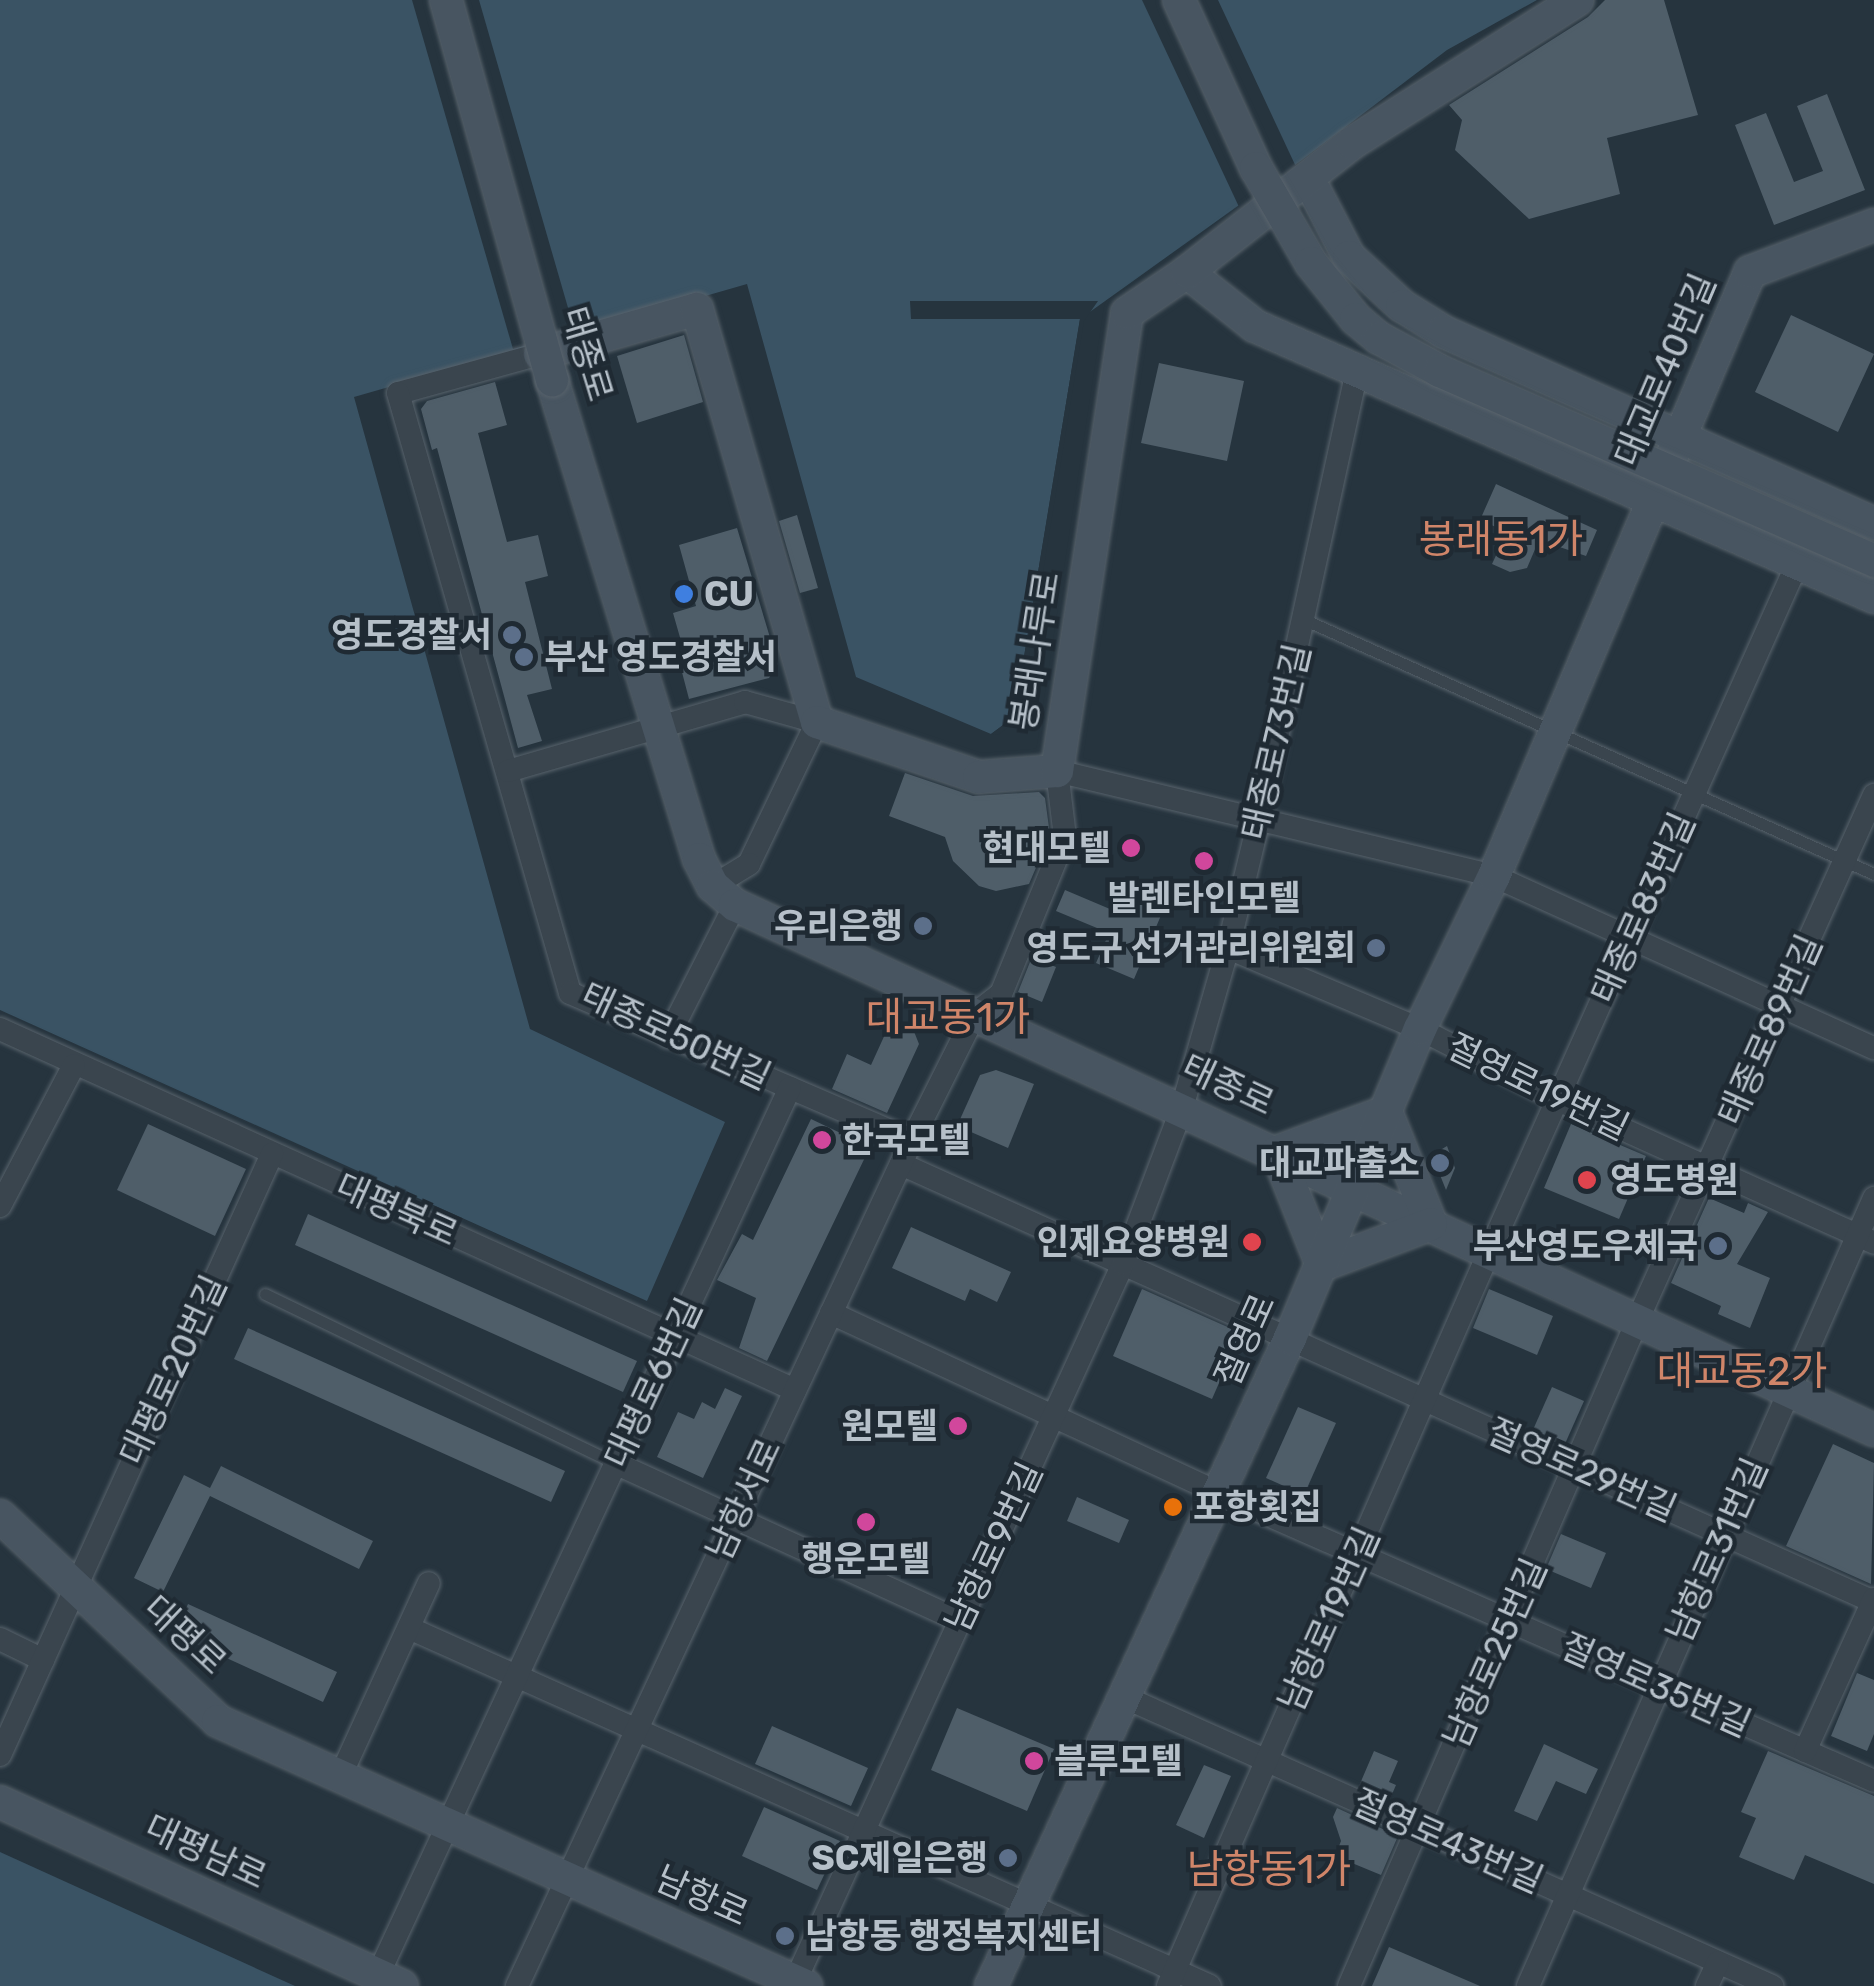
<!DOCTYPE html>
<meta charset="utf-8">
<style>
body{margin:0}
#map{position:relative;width:1874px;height:1986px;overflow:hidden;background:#26343e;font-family:Rubik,"Noto Sans KR",sans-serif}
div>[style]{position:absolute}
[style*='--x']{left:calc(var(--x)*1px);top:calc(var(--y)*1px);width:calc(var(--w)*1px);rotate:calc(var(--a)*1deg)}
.water>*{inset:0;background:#3a5364}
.pier>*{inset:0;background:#26343e}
.building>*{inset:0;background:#4f5e69}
.roads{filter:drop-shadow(0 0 2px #58636c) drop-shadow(0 0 2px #58636c)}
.lane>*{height:11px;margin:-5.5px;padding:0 5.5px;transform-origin:5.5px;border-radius:5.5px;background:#3a454e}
.street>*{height:22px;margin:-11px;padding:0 11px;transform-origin:11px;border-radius:11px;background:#3a454e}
.secondary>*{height:32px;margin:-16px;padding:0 16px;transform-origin:16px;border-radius:16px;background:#485561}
.bridges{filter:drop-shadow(0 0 2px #58636c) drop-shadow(0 0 2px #58636c)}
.secondary-bridge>*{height:32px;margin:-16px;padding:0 16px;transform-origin:16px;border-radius:16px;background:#485561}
.dots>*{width:28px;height:28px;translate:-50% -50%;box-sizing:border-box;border:5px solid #1f2a33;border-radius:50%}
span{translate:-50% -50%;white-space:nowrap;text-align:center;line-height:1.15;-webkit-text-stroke:9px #1f2a33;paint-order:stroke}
.street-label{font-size:35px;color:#b6c0c9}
.poi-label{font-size:35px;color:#b6c0c9;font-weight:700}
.left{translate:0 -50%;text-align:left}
.right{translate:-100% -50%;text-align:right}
.quarter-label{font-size:40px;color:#d08569}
</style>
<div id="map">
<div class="water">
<div style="clip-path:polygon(0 0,1537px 0,1447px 50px,1302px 160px,1080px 319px,1014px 717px,991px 734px,856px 677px,747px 284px,354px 397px,530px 1029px,725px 1122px,647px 1301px,0 1010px)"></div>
<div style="clip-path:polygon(0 1852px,295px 1986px,0 1986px)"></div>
</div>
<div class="pier">
<div style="clip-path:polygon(412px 0,479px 0,575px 332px,513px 349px)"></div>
<div style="clip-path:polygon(1142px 0,1218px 0,1297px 169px,1240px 209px)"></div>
<div style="clip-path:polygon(910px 301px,1098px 301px,1084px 321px,1019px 719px,998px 735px,991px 734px,1014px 717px,1080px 319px,911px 319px)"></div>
</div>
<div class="building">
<div style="clip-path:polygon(1605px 0,1664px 0,1698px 115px,1607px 138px,1620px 194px,1529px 219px,1455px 150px,1462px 120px,1449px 105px,1588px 17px)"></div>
<div style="clip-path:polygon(1827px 94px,1865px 190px,1774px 225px,1735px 125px,1766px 113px,1794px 182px,1823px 171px,1797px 106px)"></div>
<div style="clip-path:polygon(1791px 315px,1874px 354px,1838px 432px,1755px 392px)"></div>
<div style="clip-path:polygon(684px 335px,703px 402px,637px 423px,617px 356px)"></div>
<div style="clip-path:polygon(1159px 363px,1244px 381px,1227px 461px,1141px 443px)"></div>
<div style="clip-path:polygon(495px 382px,507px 425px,478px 433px,507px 542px,538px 535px,548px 576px,525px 582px,552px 689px,527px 695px,542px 741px,518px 748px,437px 448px,432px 450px,421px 409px,427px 401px)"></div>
<div style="clip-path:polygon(1496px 484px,1597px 530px,1586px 556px,1539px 540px,1527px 568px,1510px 572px,1492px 564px,1507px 532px,1480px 520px)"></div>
<div style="clip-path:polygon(797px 515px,818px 588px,800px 593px,779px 521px)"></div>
<div style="clip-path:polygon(737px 528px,778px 664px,769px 678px,689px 699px,678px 657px,685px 655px,673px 613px,696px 606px,679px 545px)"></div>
<div style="clip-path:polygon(905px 773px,973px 796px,1039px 792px,1045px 798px,1050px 835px,1029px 884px,996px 891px,979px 886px,953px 861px,945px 837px,889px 816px)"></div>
<div style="clip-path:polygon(1065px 890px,1117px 912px,1123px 897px,1162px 913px,1134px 979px,1096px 963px,1109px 933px,1056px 911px)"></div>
<div style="clip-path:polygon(1032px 957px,1056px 967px,1042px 1002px,1018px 992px)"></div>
<div style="clip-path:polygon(892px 1019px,913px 1029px,919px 1044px,887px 1113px,832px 1089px,847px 1054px,871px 1065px)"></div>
<div style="clip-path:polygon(996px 1070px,1034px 1084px,1008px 1148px,957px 1126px,980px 1075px)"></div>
<div style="clip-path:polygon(811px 1119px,870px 1147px,767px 1361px,739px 1348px,756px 1298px,717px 1280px,742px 1234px,753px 1240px)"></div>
<div style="clip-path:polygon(148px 1124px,246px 1169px,215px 1236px,117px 1190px)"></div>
<div style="clip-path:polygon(1571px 1124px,1646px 1156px,1619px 1219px,1544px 1188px)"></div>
<div style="clip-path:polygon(1447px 1146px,1455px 1168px,1446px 1190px,1432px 1155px)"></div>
<div style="clip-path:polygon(1709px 1198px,1744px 1213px,1748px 1203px,1768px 1212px,1737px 1264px,1770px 1278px,1750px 1328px,1718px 1314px,1721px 1306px,1671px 1283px)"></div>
<div style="clip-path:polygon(308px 1214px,637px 1361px,623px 1392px,295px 1245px)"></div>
<div style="clip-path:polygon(911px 1227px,1011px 1272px,997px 1302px,970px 1289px,965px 1301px,892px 1268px)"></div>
<div style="clip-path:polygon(1142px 1289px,1241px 1333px,1212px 1399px,1113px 1356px)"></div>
<div style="clip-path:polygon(1489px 1289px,1553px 1316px,1537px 1355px,1473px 1328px)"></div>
<div style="clip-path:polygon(248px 1328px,565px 1471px,551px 1502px,234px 1359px)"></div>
<div style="clip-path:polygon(1552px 1387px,1584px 1401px,1564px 1446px,1532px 1432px)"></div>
<div style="clip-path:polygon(725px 1388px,742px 1396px,703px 1478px,657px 1457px,678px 1412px,694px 1419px,702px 1402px,715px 1409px)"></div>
<div style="clip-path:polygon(1298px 1407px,1336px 1423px,1304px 1495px,1266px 1478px)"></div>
<div style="clip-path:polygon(1833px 1444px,1874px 1463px,1871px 1584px,1786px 1546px)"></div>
<div style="clip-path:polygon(221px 1466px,373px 1541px,359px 1569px,210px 1496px,163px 1592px,134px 1578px,184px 1475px,210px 1488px)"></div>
<div style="clip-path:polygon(1077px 1497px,1129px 1520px,1119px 1543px,1067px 1521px)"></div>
<div style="clip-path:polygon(1561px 1534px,1606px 1553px,1591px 1588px,1546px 1569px)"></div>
<div style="clip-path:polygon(188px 1604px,337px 1672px,323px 1702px,174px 1634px)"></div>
<div style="clip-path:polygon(1857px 1673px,1874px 1680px,1874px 1734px,1867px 1751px,1831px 1736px)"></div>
<div style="clip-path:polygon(957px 1708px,1054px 1749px,1027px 1811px,931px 1770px)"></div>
<div style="clip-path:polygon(772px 1726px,868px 1768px,851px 1806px,755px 1764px)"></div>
<div style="clip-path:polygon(1544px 1744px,1598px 1769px,1586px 1794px,1556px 1781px,1537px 1821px,1514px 1811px)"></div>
<div style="clip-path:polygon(1374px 1751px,1398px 1761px,1389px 1782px,1396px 1785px,1390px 1799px,1359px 1786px)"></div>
<div style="clip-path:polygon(1768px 1751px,1874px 1796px,1874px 1884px,1805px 1855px,1794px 1880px,1739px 1857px,1756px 1818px,1741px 1812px)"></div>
<div style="clip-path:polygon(1204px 1765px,1231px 1776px,1204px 1838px,1176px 1825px)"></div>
<div style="clip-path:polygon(764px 1807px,840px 1841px,817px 1890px,742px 1856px)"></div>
<div style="clip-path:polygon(1337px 1808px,1398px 1836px,1381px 1875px,1335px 1856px,1341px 1841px,1333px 1817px)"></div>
<div style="clip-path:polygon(1389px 1947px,1480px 1986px,1372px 1986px)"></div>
</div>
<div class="roads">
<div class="lane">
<div style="--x:1303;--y:619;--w:625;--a:24.06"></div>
<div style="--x:265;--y:1294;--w:389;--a:25.8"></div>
</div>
<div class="street">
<div style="--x:540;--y:354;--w:147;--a:164.6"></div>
<div style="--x:398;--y:393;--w:624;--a:74"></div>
<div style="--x:570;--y:993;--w:372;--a:23.3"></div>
<div style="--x:508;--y:771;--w:247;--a:-16.2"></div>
<div style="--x:745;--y:702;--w:75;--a:15.5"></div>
<div style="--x:817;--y:722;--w:157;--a:115.6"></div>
<div style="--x:749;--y:864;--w:42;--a:148.6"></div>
<div style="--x:1228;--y:948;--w:208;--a:22.9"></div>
<div style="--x:1420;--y:1029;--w:155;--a:27.2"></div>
<div style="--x:1558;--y:1100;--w:347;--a:24.3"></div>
<div style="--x:0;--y:1029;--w:873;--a:24.42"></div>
<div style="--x:668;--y:1037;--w:148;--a:-63.1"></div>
<div style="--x:901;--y:1164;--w:1067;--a:24.24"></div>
<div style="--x:0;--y:1206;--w:159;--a:-62.3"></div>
<div style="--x:831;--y:1313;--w:427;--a:24.9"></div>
<div style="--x:1218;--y:1493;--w:716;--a:23.7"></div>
<div style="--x:615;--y:1463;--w:379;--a:24.6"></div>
<div style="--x:409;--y:1628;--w:877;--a:24.08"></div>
<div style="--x:0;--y:1639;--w:48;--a:26"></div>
<div style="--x:1124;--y:1697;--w:710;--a:24.04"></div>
<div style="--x:1805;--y:1751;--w:167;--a:-65.6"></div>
<div style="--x:0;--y:1755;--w:660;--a:-65.65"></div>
<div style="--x:340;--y:1777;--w:213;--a:-65.4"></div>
<div style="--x:378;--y:1975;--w:978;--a:-65.09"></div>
<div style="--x:517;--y:1986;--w:934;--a:-64.97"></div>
<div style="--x:912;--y:1140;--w:141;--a:-63.4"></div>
<div style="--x:975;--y:1014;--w:33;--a:-38"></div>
<div style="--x:1001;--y:994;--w:170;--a:-67.8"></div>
<div style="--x:1065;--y:837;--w:66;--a:-96.9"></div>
<div style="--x:1057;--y:771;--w:449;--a:13.5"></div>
<div style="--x:1494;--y:876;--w:417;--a:24.4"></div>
<div style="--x:793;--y:1986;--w:794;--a:-65.44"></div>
<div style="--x:1123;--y:1264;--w:167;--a:-69.3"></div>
<div style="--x:1182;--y:1108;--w:166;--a:-74"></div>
<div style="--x:1228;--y:948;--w:132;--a:-76.4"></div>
<div style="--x:1259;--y:820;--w:459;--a:-77.7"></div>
<div style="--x:1168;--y:1986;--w:801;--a:-66.38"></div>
<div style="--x:1489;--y:1252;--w:754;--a:-65.88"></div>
<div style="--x:1349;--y:1986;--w:727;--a:-66.57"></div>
<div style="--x:1638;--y:1319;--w:575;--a:-65.75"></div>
<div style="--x:1528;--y:1986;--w:861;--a:-66.29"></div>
<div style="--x:1707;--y:1986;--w:26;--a:-65"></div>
</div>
<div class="secondary">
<div style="--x:1308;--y:178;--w:89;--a:62.6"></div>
<div style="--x:1349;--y:257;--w:72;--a:42.8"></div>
<div style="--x:1402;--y:306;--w:49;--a:31.8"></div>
<div style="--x:1444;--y:332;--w:471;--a:24"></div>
<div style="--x:1187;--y:272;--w:87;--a:38.5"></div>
<div style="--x:1255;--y:326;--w:676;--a:23.64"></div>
<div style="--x:540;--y:354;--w:163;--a:-16"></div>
<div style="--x:697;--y:309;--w:430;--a:73.8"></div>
<div style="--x:817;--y:722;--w:171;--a:18.8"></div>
<div style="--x:979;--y:777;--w:78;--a:-4.4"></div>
<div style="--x:1057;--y:771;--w:463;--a:-81.3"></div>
<div style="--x:1127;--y:313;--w:73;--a:-34.3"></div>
<div style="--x:1187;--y:272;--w:209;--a:-38"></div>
<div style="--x:1352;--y:143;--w:267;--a:-32.4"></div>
<div style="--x:552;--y:380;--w:501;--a:72.94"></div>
<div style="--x:699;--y:859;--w:30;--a:63"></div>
<div style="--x:713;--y:886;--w:29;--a:41"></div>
<div style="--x:735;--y:905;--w:1254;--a:24.75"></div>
<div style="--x:1386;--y:1112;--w:121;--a:68.1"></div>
<div style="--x:1277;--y:1152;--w:122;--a:68.3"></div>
<div style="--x:1277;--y:1152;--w:116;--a:-20.2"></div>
<div style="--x:1322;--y:1265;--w:116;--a:-20.6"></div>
<div style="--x:0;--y:1516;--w:299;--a:43.2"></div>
<div style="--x:218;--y:1721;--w:645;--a:24.26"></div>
<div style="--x:0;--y:1802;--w:442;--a:24.6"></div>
<div style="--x:991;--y:1986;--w:714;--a:-65.23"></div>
<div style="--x:1290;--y:1338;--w:335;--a:-67.2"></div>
<div style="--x:1420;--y:1029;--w:170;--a:-64.2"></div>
<div style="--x:1494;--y:876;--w:656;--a:-67.03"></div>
<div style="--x:1750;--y:272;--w:133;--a:-20.8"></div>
</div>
</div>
<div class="bridges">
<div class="secondary-bridge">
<div style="--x:446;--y:0;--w:395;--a:74.4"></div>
<div style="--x:1179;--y:0;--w:185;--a:65.4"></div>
<div style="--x:1256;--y:168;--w:110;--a:59.9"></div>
<div style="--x:1311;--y:263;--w:72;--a:51.2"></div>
<div style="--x:1356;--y:319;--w:30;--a:40"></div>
<div style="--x:1379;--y:338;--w:69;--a:28.4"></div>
<div style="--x:1440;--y:371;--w:474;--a:23.6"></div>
</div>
</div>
<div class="dots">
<div style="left:684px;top:594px;background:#3f7fe0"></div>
<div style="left:512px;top:635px;background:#5c6f8a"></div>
<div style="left:524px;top:657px;background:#5c6f8a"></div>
<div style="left:1131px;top:848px;background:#d1479c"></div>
<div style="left:1204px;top:861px;background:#d1479c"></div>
<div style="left:923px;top:926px;background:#5c6f8a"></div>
<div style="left:1376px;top:948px;background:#5c6f8a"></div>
<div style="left:822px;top:1140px;background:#d1479c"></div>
<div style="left:1440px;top:1163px;background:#5c6f8a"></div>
<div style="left:1587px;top:1180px;background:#e0444e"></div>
<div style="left:1252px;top:1242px;background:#e0444e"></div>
<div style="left:1718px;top:1246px;background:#5c6f8a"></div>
<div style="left:958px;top:1426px;background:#d1479c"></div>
<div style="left:1173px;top:1507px;background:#e8710a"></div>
<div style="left:866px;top:1522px;background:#d1479c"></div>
<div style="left:1034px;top:1761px;background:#d1479c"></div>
<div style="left:1008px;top:1858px;background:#5c6f8a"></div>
<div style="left:785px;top:1936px;background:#5c6f8a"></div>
</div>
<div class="street-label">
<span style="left:587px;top:354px;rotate:73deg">태종로</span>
<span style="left:1665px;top:370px;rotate:-67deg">대교로40번길</span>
<span style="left:1035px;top:651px;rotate:-81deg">봉래나루로</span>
<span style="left:1276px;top:742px;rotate:-77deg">태종로73번길</span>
<span style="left:1643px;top:908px;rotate:-66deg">태종로83번길</span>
<span style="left:1770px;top:1030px;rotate:-66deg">태종로89번길</span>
<span style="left:676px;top:1036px;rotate:25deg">태종로50번길</span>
<span style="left:1228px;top:1085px;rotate:25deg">태종로</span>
<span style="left:1538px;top:1087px;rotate:26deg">절영로19번길</span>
<span style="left:397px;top:1210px;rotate:24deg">대평북로</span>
<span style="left:1245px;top:1340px;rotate:-66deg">절영로</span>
<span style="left:173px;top:1370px;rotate:-65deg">대평로20번길</span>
<span style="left:653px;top:1383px;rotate:-65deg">대평로6번길</span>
<span style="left:1582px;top:1470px;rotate:24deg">절영로29번길</span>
<span style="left:744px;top:1499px;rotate:-65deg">남항서로</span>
<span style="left:994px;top:1547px;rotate:-65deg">남항로9번길</span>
<span style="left:1717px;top:1550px;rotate:-66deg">남항로31번길</span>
<span style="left:1329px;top:1619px;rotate:-66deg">남항로19번길</span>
<span style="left:185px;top:1635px;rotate:43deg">대평로</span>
<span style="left:1495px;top:1653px;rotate:-66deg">남항로25번길</span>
<span style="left:1656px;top:1685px;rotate:24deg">절영로35번길</span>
<span style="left:1448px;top:1841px;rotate:24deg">절영로43번길</span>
<span style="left:206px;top:1852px;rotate:25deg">대평남로</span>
<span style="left:702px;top:1896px;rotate:24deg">남항로</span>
</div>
<div class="poi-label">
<span class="left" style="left:704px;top:594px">CU</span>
<span class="right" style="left:492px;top:635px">영도경찰서</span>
<span class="left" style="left:544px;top:657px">부산 영도경찰서</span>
<span class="right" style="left:1111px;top:848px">현대모텔</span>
<span style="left:1204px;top:898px">발렌타인모텔</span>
<span class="right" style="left:903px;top:926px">우리은행</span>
<span class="right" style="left:1356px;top:948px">영도구 선거관리위원회</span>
<span class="left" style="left:842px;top:1140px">한국모텔</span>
<span class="right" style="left:1420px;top:1163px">대교파출소</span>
<span class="left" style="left:1610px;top:1180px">영도병원</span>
<span class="right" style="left:1230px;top:1242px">인제요양병원</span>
<span class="right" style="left:1698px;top:1246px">부산영도우체국</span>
<span class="right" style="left:938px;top:1426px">원모텔</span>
<span class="left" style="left:1193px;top:1507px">포항횟집</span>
<span style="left:866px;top:1559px">행운모텔</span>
<span class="left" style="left:1054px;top:1761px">블루모텔</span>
<span class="right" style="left:988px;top:1858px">SC제일은행</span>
<span class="left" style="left:805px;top:1936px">남항동 행정복지센터</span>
</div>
<div class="quarter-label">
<span style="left:1501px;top:540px">봉래동1가</span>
<span style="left:948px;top:1018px">대교동1가</span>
<span style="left:1742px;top:1372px">대교동2가</span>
<span style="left:1269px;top:1870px">남항동1가</span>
</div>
</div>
